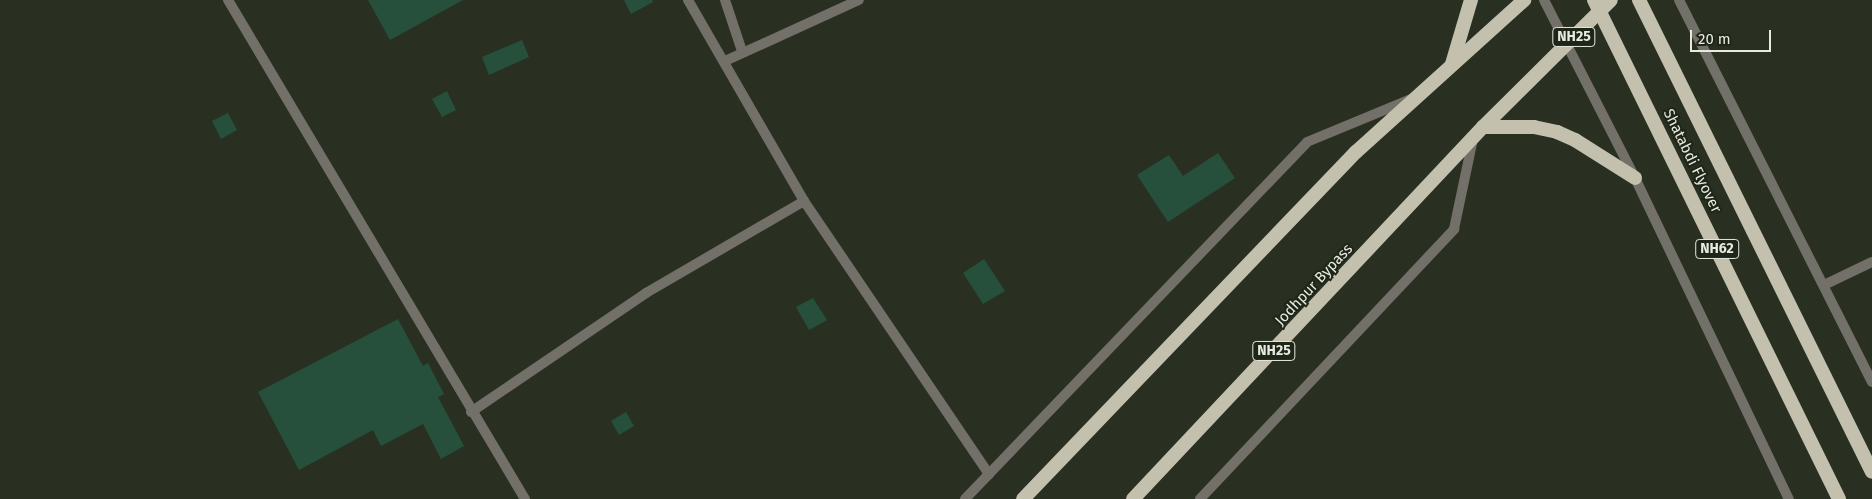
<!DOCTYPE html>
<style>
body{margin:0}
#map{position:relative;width:1872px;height:499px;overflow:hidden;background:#293022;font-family:"Fira Sans",sans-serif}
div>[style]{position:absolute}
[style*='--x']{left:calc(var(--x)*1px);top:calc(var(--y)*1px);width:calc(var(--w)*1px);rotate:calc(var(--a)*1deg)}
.building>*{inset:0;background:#26503b}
.service>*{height:10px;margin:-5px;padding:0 5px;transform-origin:5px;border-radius:5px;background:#727068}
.minor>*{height:10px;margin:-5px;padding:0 5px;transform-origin:5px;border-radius:5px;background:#727068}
.tertiary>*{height:10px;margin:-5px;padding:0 5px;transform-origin:5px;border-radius:5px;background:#727068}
.trunk>*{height:14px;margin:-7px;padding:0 7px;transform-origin:7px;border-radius:7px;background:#c4c0ae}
.trunk-bridge>*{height:14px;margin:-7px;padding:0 7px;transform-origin:7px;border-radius:7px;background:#c4c0ae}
span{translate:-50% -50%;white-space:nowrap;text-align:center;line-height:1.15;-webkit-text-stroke:4px #1f2618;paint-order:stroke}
.shield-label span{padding:1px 4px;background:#1f2618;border:1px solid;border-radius:4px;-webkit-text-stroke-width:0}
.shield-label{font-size:14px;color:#e6eae1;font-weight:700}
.street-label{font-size:15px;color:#e6eae1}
.scale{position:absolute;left:1690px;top:30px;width:81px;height:22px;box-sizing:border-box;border:2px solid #e6eae1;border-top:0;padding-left:6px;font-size:15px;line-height:18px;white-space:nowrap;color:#e6eae1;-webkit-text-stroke:4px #1f2618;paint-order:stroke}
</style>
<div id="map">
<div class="building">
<div style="clip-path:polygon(368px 0,463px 0,390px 40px)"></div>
<div style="clip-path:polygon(624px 0,652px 0,653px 2px,631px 14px)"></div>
<div style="clip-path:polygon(522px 40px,529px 57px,489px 75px,482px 57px)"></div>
<div style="clip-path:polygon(447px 91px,456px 110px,442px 117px,432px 99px)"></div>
<div style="clip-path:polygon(228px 113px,237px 130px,221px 139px,212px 121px)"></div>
<div style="clip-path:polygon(1218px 153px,1235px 178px,1168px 222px,1137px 175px,1169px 155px,1183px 176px)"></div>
<div style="clip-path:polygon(984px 259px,1005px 291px,983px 304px,963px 273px)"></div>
<div style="clip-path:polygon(813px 298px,827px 320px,809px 330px,796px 307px)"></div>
<div style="clip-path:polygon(398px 319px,423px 366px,428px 363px,444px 394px,438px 397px,464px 446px,441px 459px,423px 424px,381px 446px,373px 430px,299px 470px,258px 392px)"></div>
<div style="clip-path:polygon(626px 412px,634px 426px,619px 435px,611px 421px)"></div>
</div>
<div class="service">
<div style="--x:1824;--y:285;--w:53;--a:-25.6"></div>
</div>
<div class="minor">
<div style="--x:228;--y:0;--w:581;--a:59.24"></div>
<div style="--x:688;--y:0;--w:232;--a:60"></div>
<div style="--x:804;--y:201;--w:330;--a:55.9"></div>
<div style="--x:725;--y:0;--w:54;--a:71.6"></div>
<div style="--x:725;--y:61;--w:147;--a:-24.5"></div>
<div style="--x:471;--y:412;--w:212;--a:-34.2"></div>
<div style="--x:646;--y:293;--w:183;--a:-30.2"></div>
</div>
<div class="tertiary">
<div style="--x:1544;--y:0;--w:200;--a:62.9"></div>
<div style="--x:1635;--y:178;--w:356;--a:64.4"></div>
<div style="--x:1679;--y:0;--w:428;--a:63.2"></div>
<div style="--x:965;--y:499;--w:494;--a:-46.2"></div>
<div style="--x:1307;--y:142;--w:113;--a:-22.5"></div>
<div style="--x:1200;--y:499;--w:371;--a:-46.7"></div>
<div style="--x:1454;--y:229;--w:92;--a:-78.1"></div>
</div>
<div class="trunk">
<div style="--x:1639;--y:0;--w:526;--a:63.73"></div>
<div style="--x:1452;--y:64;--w:67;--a:-73.5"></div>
<div style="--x:1483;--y:127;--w:51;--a:0"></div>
<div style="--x:1534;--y:127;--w:24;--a:12"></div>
<div style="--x:1557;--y:132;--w:20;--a:24"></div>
<div style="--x:1575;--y:140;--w:71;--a:32.3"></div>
<div style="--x:1023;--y:499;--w:481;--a:-46.2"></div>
<div style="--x:1356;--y:152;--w:227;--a:-42.1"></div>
<div style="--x:1133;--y:499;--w:511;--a:-46.75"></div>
<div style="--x:1483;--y:127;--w:180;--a:-44.8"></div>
</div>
<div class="trunk-bridge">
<div style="--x:1594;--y:0;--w:556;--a:63.85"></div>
</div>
<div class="shield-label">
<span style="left:1574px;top:37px">NH25</span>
<span style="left:1717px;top:249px">NH62</span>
<span style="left:1274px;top:351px">NH25</span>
</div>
<div class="street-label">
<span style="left:1692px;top:161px;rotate:64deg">Shatabdi Flyover</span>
<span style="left:1314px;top:285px;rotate:-47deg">Jodhpur Bypass</span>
</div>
<div class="scale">20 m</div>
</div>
